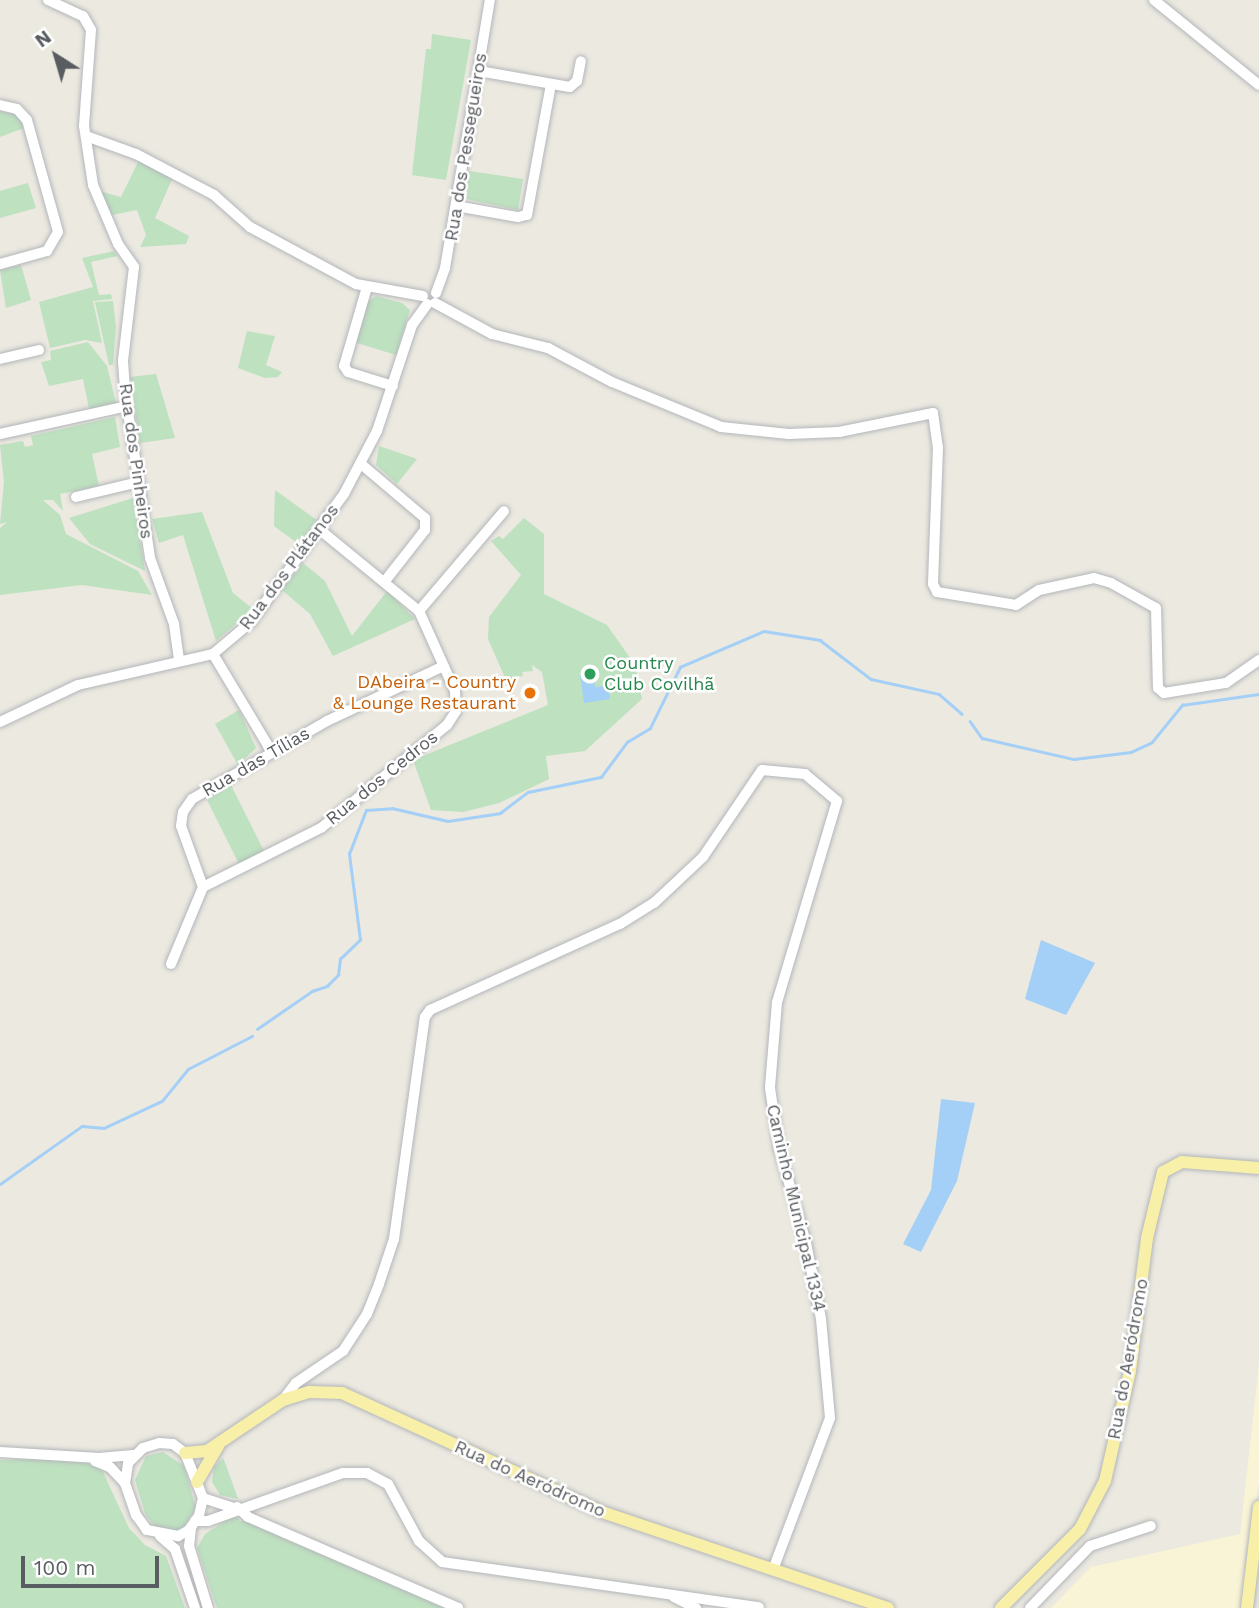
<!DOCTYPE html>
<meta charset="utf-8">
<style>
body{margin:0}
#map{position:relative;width:1259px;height:1608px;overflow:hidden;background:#ebe9e0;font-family:"Work Sans",sans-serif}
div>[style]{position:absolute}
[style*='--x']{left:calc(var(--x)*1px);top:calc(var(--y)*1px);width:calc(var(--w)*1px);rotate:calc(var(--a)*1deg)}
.commercial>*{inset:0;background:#faf4d6}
.green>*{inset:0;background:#bee1c0}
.water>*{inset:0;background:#a4cff7}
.stream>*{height:2.5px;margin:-1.25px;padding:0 1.25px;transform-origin:1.25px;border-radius:1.25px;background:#a4cff7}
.roads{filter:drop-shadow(0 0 2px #b3b6ba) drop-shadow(0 0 2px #b3b6ba)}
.minor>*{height:10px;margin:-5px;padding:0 5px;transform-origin:5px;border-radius:5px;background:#fff}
.major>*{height:12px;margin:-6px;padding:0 6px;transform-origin:6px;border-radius:6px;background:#f8efa9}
.dots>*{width:19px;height:19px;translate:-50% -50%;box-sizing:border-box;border:4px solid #fff;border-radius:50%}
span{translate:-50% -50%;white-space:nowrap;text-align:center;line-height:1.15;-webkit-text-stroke:5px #fff;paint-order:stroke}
.street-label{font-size:18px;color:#595c60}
.leisure-label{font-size:18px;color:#27864d}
.left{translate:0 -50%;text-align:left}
.food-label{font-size:18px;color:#c56008}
.right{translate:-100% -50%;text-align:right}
.north{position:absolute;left:21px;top:21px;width:70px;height:70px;-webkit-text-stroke:5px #fff;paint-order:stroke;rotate:323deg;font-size:19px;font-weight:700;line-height:28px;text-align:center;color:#595c60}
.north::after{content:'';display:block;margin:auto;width:24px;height:32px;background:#595c60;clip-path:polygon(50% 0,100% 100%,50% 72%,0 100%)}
.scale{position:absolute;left:21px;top:1556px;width:138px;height:32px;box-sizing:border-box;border:4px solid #595c60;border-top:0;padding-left:9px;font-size:21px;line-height:24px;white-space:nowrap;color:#595c60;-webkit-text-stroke:5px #fff;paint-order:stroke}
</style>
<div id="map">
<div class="commercial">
<div style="clip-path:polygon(1259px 1365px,1259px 1482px,1246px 1554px,1243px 1608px,1051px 1608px,1091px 1567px,1240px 1534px)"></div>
</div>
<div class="green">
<div style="clip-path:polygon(432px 34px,471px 40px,446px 180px,412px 175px,426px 49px,431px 49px)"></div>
<div style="clip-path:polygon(0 111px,18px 115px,24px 128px,0 137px)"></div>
<div style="clip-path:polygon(139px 160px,173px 177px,155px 218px,189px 236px,186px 244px,140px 247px,146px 235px,137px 210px,112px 215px,106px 207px,99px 191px,121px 197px)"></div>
<div style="clip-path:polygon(469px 171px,523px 179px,518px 210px,466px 199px)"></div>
<div style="clip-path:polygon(28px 183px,36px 208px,0 218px,0 191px)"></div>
<div style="clip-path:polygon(114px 251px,117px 256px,91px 262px,99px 295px,111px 294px,112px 299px,93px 301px,102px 343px,85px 340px,50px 348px,39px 302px,93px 287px,82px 258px)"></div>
<div style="clip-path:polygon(21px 265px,31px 300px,6px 308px,0 270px)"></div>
<div style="clip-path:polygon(376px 296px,402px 303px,410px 310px,396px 355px,354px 342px,366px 303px)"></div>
<div style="clip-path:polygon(113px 301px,116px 326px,113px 365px,109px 365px,95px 302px)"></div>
<div style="clip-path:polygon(247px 331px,275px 336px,266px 365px,282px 372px,278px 377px,265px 378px,238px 368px)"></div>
<div style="clip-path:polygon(88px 342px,107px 366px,116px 403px,89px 409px,83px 379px,49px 386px,41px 362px,51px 360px,50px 351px)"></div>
<div style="clip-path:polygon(156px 374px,175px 438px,140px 443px,130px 377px)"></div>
<div style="clip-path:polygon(115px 417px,120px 447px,92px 454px,99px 486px,60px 494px,63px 511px,53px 500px,43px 500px,60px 515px,66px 534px,138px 571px,152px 595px,82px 585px,0 595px,0 528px,7px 522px,0 524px,4px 482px,0 445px,23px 441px,25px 447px,33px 445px,31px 436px)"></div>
<div style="clip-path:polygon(379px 446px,417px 459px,397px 484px,376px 465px)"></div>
<div style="clip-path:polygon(275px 490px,318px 521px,300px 545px,274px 526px)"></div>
<div style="clip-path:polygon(133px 498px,145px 571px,90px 544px,69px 518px)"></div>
<div style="clip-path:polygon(202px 512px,233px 593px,253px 609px,216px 641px,183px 535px,159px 543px,152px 519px)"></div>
<div style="clip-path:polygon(524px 518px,544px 534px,544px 594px,607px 625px,635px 665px,642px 699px,585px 751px,546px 756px,549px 779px,499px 803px,463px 812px,431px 810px,413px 760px,548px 705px,542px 672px,532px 665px,533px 671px,522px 672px,523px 676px,513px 678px,509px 687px,488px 639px,489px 617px,521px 575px,491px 541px,499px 536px,503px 539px)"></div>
<div style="clip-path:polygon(303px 563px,325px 581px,352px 636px,387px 591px,415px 619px,333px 656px,310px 614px,282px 590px)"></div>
<div style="clip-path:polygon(239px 710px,256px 748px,238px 765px,215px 724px)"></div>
<div style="clip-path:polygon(231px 785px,264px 851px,239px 864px,206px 798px)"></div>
<div style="clip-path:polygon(163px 1452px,184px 1466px,196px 1508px,183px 1529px,175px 1532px,158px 1529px,146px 1516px,135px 1480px,146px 1456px)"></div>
<div style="clip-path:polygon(223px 1458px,226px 1465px,238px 1499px,220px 1495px,212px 1482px,214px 1467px)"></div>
<div style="clip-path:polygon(36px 1459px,86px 1463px,102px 1470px,129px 1528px,145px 1545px,166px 1556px,185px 1608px,0 1608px,0 1460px)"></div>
<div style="clip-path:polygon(235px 1515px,240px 1521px,254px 1519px,283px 1538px,445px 1608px,217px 1608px,197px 1548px,205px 1534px)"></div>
</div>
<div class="water">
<div style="clip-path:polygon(593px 673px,595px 687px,608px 686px,610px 699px,584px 703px,580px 675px)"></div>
<div style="clip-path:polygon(1041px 940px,1095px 963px,1066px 1015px,1025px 999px)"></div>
<div style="clip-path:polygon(941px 1099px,975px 1103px,957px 1181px,921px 1252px,903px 1244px,931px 1190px)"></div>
</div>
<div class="stream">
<div style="--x:970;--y:721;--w:21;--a:55"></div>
<div style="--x:982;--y:738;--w:94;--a:12.9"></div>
<div style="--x:1074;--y:759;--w:57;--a:-7"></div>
<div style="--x:1131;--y:752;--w:23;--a:-25"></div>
<div style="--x:1152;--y:742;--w:48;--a:-51"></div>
<div style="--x:1182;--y:705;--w:78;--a:-8.1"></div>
<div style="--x:257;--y:1029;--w:67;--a:-34.6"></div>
<div style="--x:312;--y:991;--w:16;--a:-18"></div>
<div style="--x:327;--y:986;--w:16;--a:-45"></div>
<div style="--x:338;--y:975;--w:16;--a:-83"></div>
<div style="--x:340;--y:959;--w:28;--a:-44"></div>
<div style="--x:360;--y:940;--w:87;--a:-97.3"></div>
<div style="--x:349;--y:854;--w:47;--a:-68.9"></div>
<div style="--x:366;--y:810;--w:26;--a:-4"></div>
<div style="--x:392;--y:808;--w:57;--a:13.1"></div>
<div style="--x:448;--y:821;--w:53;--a:-8.7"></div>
<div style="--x:500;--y:813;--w:35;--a:-37"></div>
<div style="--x:528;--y:792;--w:75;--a:-11.6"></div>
<div style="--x:601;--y:777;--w:44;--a:-53.4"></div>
<div style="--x:627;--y:742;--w:27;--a:-31"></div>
<div style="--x:650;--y:728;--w:68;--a:-63.8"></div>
<div style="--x:680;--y:667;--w:91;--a:-23.2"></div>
<div style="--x:764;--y:631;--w:57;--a:9.1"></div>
<div style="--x:820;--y:640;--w:64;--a:37.4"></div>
<div style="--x:871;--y:679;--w:70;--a:12.4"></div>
<div style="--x:939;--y:694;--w:30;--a:41"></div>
<div style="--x:0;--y:1184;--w:100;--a:-35.3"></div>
<div style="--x:82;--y:1126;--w:22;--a:5"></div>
<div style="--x:104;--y:1128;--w:64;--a:-25"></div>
<div style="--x:162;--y:1101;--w:41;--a:-50.9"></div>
<div style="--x:188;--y:1069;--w:72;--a:-27.3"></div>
</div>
<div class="roads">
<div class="minor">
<div style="--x:48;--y:0;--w:38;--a:25"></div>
<div style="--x:83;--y:16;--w:16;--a:60"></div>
<div style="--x:91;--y:30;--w:96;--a:94.2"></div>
<div style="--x:84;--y:126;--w:60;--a:81.3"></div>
<div style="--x:93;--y:185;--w:64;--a:67"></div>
<div style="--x:118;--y:244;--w:28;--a:55"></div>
<div style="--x:134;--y:267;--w:95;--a:96.7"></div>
<div style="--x:123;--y:361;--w:31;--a:86"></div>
<div style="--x:125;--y:392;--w:168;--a:81.4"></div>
<div style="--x:150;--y:558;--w:70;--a:70"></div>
<div style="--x:174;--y:624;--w:37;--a:82"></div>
<div style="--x:1154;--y:0;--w:135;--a:39"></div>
<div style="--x:479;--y:71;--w:92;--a:10"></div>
<div style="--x:570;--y:87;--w:9;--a:-41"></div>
<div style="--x:577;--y:81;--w:20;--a:-79"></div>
<div style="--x:0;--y:105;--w:17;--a:13"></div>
<div style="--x:17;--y:109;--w:15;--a:48"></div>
<div style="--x:27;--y:120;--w:116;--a:74.5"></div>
<div style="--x:58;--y:232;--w:22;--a:120"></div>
<div style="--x:47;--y:251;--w:49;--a:164.5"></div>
<div style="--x:86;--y:136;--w:53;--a:19.8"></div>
<div style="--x:136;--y:154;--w:88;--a:27.7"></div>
<div style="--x:214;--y:195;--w:48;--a:41.6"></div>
<div style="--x:250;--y:227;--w:120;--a:28.3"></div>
<div style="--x:356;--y:284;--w:68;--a:10.2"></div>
<div style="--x:456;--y:206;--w:63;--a:10.1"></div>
<div style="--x:518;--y:217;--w:9;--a:-13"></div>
<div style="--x:527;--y:215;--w:133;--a:-79.6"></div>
<div style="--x:367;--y:287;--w:82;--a:106.2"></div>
<div style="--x:344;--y:366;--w:7;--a:56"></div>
<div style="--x:348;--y:372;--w:47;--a:17.3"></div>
<div style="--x:436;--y:293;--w:27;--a:-70"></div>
<div style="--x:445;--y:268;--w:272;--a:-80.5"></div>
<div style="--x:435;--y:303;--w:65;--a:28.5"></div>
<div style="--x:492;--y:334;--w:58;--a:14"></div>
<div style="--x:548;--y:348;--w:72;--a:28"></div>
<div style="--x:612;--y:382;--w:118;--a:22.4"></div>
<div style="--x:721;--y:427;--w:68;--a:5.9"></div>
<div style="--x:789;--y:434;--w:50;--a:-2.3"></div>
<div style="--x:839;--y:432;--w:96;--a:-11.4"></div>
<div style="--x:933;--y:413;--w:34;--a:82"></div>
<div style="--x:938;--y:447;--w:137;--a:92.1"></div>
<div style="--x:933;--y:584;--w:9;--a:63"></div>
<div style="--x:937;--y:592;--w:80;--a:9.3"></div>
<div style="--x:1016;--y:605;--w:27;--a:-33"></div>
<div style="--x:1039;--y:590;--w:56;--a:-12.3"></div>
<div style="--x:1094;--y:578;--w:18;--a:16"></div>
<div style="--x:1111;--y:583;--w:51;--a:29.1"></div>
<div style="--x:1156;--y:608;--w:80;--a:88.6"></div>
<div style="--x:1158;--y:688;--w:8;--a:40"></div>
<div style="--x:1164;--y:693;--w:63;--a:-9.2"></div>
<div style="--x:1226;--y:683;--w:40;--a:-34.9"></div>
<div style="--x:0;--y:359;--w:40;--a:-13"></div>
<div style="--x:0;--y:434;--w:130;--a:-12.4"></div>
<div style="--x:361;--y:464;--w:84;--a:40.2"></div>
<div style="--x:425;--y:518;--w:12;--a:90"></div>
<div style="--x:425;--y:530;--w:65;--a:128.1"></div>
<div style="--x:76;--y:497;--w:65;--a:-13.4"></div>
<div style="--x:419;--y:611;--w:131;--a:-49.6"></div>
<div style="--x:213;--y:654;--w:114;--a:59"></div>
<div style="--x:0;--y:722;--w:86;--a:-25.4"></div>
<div style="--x:78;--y:685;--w:139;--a:-12.9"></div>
<div style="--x:213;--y:654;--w:50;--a:-40.1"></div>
<div style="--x:251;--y:622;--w:158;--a:-54"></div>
<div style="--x:344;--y:494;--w:71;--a:-62.4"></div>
<div style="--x:377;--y:431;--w:112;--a:-71.7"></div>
<div style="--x:412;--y:325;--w:26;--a:-54"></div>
<div style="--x:203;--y:887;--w:65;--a:-109.8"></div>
<div style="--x:181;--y:826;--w:14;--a:-82"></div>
<div style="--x:183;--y:812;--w:16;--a:-55"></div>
<div style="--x:192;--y:799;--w:156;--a:-30"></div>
<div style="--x:327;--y:721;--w:129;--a:-25.2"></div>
<div style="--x:171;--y:964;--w:83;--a:-67.4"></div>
<div style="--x:203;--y:887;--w:132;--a:-26.6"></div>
<div style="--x:321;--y:828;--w:163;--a:-39.3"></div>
<div style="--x:447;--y:725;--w:17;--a:-57"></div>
<div style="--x:456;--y:711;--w:20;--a:-93"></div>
<div style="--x:455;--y:691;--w:88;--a:-114.2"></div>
<div style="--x:419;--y:611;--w:128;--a:-140.7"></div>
<div style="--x:283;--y:1400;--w:21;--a:-53"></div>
<div style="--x:296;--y:1383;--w:57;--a:-34.2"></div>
<div style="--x:343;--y:1351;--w:44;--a:-57"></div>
<div style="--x:367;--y:1314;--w:32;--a:-68"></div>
<div style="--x:379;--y:1284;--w:47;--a:-71.6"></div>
<div style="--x:394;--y:1239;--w:224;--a:-82.1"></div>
<div style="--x:425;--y:1017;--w:9;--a:-54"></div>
<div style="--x:430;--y:1010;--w:209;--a:-24.4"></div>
<div style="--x:620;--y:924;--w:40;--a:-32"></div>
<div style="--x:654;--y:903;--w:67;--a:-43.2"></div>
<div style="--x:703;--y:857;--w:105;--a:-55.9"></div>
<div style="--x:762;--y:770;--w:43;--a:5.3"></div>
<div style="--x:805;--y:774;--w:42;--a:40.2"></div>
<div style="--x:837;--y:801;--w:210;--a:106.6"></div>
<div style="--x:777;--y:1002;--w:86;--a:94.7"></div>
<div style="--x:770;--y:1088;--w:61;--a:81.5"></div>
<div style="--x:779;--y:1148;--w:99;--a:74.1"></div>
<div style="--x:806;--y:1243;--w:77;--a:78.8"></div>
<div style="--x:821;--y:1319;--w:99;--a:84.8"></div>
<div style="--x:830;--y:1418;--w:162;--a:110.6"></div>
<div style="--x:159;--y:1443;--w:14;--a:4"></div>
<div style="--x:173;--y:1444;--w:15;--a:37"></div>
<div style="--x:185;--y:1453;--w:48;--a:68.2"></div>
<div style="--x:203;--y:1498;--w:18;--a:103"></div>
<div style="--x:199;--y:1516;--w:17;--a:126"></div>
<div style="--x:189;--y:1530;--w:13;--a:151"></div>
<div style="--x:178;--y:1536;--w:32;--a:-169"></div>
<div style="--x:147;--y:1530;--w:19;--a:-126"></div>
<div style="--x:136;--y:1515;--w:34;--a:-109"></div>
<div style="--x:125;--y:1483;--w:20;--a:-81"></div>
<div style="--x:128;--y:1463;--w:21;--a:-45"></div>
<div style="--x:143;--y:1448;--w:17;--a:-17"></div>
<div style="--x:0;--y:1452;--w:99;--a:3.5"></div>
<div style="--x:99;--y:1458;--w:37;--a:-5"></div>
<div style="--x:95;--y:1461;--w:16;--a:22"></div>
<div style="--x:110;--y:1467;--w:22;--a:47"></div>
<div style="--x:203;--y:1498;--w:33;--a:18"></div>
<div style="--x:237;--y:1507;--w:15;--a:42"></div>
<div style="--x:248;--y:1517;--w:229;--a:23.4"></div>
<div style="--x:195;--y:1521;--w:13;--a:0"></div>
<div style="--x:208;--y:1521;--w:143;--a:-19.6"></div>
<div style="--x:343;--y:1473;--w:24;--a:0"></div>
<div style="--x:367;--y:1473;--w:24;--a:28"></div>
<div style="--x:388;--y:1484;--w:65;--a:61.5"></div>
<div style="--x:419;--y:1541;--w:31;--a:42"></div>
<div style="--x:442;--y:1562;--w:320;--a:8.1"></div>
<div style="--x:191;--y:1528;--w:18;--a:96"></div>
<div style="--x:189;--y:1546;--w:65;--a:73"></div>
<div style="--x:160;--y:1536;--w:20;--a:41"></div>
<div style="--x:175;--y:1549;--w:62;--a:71.3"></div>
<div style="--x:674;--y:1597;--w:25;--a:27"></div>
<div style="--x:1030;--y:1608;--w:86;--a:-45.9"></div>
<div style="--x:1090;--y:1546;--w:64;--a:-18.2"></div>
</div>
<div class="major">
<div style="--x:185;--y:1453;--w:22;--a:-5"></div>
<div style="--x:207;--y:1451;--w:92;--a:-33.9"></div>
<div style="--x:283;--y:1400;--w:28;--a:-17"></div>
<div style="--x:310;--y:1392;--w:32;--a:2"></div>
<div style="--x:342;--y:1393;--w:286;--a:24.6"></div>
<div style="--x:602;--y:1512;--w:302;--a:18.6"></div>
<div style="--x:197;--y:1482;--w:42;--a:-59.7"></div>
<div style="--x:1001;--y:1608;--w:112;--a:-45"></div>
<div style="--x:1080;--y:1529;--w:54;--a:-62.5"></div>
<div style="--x:1105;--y:1481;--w:113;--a:-77.2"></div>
<div style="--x:1130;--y:1371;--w:134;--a:-82.7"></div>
<div style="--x:1147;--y:1238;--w:68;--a:-76.4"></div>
<div style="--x:1163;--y:1172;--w:21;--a:-28"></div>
<div style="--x:1182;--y:1162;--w:77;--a:4.5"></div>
<div style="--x:1247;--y:1608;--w:102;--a:-83.2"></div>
</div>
</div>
<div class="dots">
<div style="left:590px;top:674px;background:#2e9e5b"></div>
<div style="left:530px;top:693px;background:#e8710a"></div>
</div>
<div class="street-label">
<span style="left:466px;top:147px;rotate:-81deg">Rua dos Pessegueiros</span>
<span style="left:136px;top:461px;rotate:82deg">Rua dos Pinheiros</span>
<span style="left:289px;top:567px;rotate:-53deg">Rua dos Plátanos</span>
<span style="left:256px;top:762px;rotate:-30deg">Rua das Tílias</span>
<span style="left:382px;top:778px;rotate:-39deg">Rua dos Cedros</span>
<span style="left:796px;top:1208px;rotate:77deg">Caminho Municipal 1334</span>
<span style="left:1128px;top:1359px;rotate:-80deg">Rua do Aeródromo</span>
<span style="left:530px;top:1479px;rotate:24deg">Rua do Aeródromo</span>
</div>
<div class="leisure-label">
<span class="left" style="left:604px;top:674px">Country<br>Club Covilhã</span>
</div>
<div class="food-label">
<span class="right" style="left:516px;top:693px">DAbeira - Country<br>&amp; Lounge Restaurant</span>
</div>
<div class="north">N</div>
<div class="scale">100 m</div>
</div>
